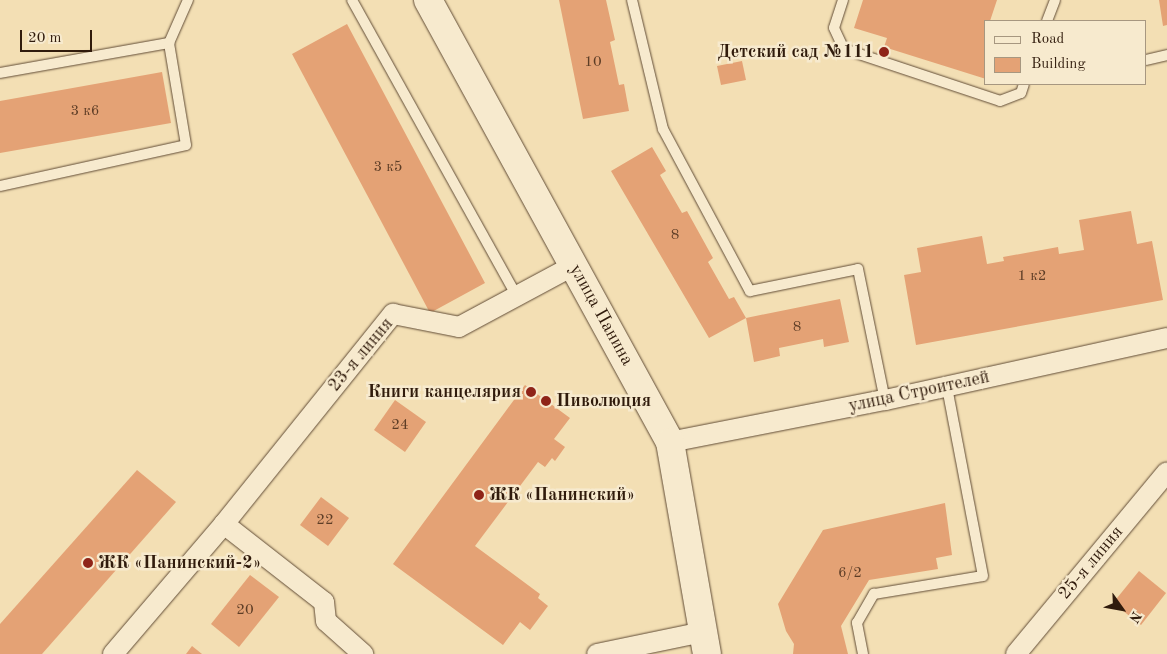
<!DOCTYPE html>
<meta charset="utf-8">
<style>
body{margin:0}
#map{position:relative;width:1167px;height:654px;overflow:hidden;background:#f3dfb4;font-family:"Old Standard TT",serif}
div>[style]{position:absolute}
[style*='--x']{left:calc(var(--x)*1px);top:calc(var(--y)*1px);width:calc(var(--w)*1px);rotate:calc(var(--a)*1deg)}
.building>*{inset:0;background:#e4a275}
.roads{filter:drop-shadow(0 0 1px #614c36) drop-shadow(0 0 1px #614c36)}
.lane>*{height:10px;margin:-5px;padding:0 5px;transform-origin:5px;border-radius:5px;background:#f7eace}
.street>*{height:20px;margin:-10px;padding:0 10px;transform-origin:10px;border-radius:10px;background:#f7eace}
.secondary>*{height:28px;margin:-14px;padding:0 14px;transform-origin:14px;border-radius:14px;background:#f7eace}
.dots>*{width:14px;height:14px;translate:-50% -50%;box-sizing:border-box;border:2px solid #f7eace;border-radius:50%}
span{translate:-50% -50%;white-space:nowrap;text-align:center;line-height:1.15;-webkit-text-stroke:5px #f7eace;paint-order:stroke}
.number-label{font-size:15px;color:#5d3d26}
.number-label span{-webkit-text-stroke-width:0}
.poi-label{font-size:18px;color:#301b0c;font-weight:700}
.right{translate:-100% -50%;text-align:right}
.left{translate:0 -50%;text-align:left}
.street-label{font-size:18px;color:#301b0c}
.legend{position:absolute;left:984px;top:20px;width:162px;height:65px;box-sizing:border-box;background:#f7eace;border:1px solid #a79780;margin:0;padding:6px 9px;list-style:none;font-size:15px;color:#301b0c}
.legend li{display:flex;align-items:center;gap:10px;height:25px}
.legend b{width:25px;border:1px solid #a79780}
.north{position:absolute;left:1097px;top:584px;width:50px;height:50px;-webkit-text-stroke:4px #f7eace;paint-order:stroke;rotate:122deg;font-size:14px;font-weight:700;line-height:20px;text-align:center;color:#301b0c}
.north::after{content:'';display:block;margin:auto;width:18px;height:22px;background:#301b0c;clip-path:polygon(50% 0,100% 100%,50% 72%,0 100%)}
.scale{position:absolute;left:20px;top:30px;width:72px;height:22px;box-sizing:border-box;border:2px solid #301b0c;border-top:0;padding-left:6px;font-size:15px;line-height:18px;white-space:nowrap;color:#301b0c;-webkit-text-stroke:4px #f7eace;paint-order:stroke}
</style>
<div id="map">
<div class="building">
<div style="clip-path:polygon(559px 0,606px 0,615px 40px,610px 42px,619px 85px,624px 84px,629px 111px,583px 119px)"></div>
<div style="clip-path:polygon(863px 0,997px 0,990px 21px,986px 21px,986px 79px,884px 47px,887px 38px,854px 28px)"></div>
<div style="clip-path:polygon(1159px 0,1167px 0,1167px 25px,1163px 26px)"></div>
<div style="clip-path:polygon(347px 24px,485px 283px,430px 313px,292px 54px)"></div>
<div style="clip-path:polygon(742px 61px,746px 80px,721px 85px,717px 66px)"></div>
<div style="clip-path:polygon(162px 72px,171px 123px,0 153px,0 101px)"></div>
<div style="clip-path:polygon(652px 147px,666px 171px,660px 175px,682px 213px,687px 211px,713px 258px,708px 262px,729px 299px,734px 297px,746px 318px,709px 338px,611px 171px)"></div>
<div style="clip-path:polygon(1131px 211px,1137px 244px,1152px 241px,1163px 300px,916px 345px,904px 275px,921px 272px,917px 248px,982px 236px,987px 264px,1004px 261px,1003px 257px,1058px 247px,1059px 254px,1084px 250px,1079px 220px)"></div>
<div style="clip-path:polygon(840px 299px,849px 342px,824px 347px,823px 339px,779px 348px,780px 356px,754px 362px,746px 318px)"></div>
<div style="clip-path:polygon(525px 385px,570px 418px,554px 439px,565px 447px,555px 461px,552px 458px,545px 467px,538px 462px,475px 546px,540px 594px,538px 598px,548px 606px,530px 630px,520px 622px,503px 645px,393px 564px)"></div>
<div style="clip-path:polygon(395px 400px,426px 422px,405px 452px,374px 430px)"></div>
<div style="clip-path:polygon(137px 470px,176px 502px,42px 654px,0 654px,0 624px)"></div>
<div style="clip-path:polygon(321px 497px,349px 518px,328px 546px,300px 525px)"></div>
<div style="clip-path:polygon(945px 503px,952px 555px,936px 558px,938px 569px,869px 580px,841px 626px,848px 654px,793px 654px,794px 644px,786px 631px,778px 604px,823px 530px)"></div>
<div style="clip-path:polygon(1139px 571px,1166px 593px,1141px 625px,1113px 603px)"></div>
<div style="clip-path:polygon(250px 575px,279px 597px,239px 647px,211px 624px)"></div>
<div style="clip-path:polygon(192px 646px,202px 654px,186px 654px)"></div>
</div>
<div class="roads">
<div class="lane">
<div style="--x:352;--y:0;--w:338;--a:60.9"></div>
<div style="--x:632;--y:0;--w:133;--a:76.5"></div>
<div style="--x:663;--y:129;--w:184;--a:61.8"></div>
<div style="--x:750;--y:291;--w:110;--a:-11.5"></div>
<div style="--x:858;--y:269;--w:134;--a:78.4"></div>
<div style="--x:843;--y:0;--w:29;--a:108"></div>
<div style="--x:834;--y:28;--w:23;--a:65"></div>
<div style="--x:844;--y:49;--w:164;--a:18.4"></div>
<div style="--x:1000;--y:101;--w:22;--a:-21"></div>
<div style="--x:1021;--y:93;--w:9;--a:-72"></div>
<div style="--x:1047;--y:21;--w:22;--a:-69"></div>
<div style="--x:1146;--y:60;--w:22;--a:-13"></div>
<div style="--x:0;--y:73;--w:172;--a:-10.1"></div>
<div style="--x:0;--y:186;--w:190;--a:-12.4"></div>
<div style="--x:186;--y:145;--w:103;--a:-99.5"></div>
<div style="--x:169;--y:43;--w:47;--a:-66.2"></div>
<div style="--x:863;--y:654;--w:32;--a:-101"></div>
<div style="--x:857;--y:623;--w:34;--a:-60"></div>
<div style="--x:874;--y:594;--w:110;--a:-9.4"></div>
<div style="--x:983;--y:576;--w:192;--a:-100.8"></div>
</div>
<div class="street">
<div style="--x:670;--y:442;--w:219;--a:-11.1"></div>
<div style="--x:885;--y:400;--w:289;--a:-12.4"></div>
<div style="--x:224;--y:524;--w:127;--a:38"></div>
<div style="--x:324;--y:602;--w:19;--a:84"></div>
<div style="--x:326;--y:621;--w:50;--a:41.7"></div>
<div style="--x:113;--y:654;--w:171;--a:-49.5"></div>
<div style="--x:224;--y:524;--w:270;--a:-51.2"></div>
<div style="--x:393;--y:314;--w:67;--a:11.1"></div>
<div style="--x:459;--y:327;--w:129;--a:-28.2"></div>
<div style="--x:597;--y:654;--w:108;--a:-11.7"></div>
<div style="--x:1016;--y:654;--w:236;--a:-50.3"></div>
</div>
<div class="secondary">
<div style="--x:428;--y:0;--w:504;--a:61.3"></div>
<div style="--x:670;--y:442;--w:215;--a:80.1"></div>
</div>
</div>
<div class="dots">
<div style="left:884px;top:52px;background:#8f2418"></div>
<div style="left:531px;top:392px;background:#8f2418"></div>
<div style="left:546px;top:401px;background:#8f2418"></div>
<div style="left:479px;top:495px;background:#8f2418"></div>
<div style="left:88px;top:563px;background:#8f2418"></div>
</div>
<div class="number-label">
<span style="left:593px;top:63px">10</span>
<span style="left:85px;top:112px">3 к6</span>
<span style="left:388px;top:168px">3 к5</span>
<span style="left:675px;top:236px">8</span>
<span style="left:1032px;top:277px">1 к2</span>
<span style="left:797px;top:328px">8</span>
<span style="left:400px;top:426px">24</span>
<span style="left:325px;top:521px">22</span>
<span style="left:850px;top:574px">6/2</span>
<span style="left:245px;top:611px">20</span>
</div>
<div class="poi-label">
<span class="right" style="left:874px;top:52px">Детский сад №111</span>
<span class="right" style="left:521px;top:392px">Книги канцелярия</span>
<span class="left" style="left:556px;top:401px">Пиволюция</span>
<span class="left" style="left:489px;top:495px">ЖК «Панинский»</span>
<span class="left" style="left:98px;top:563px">ЖК «Панинский-2»</span>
</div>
<div class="street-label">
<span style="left:601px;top:315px;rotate:61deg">улица Панина</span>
<span style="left:361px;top:355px;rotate:-50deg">23-я линия</span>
<span style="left:919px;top:392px;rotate:-12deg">улица Строителей</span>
<span style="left:1091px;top:563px;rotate:-50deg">25-я линия</span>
</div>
<ul class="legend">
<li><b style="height:6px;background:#f7eace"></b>Road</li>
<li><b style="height:14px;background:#e4a275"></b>Building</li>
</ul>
<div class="north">N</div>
<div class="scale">20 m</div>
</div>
